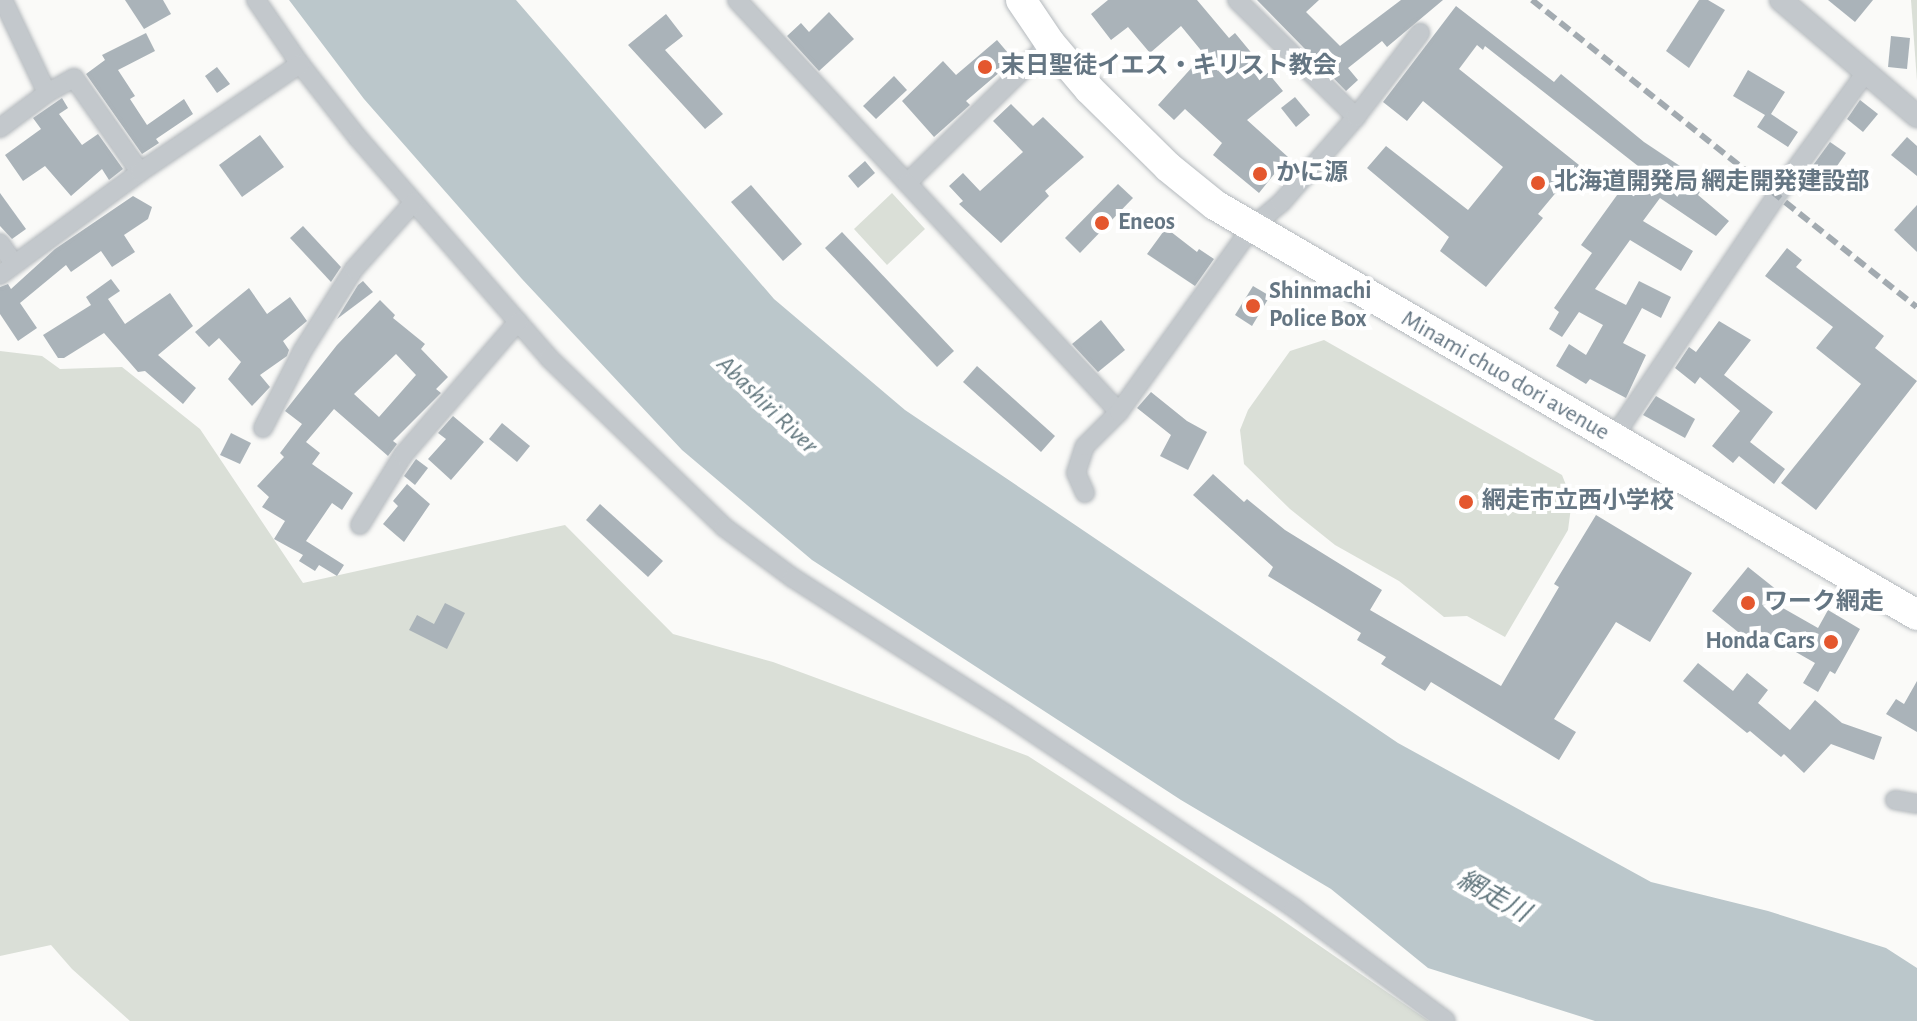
<!DOCTYPE html>
<meta charset="utf-8">
<style>
body{margin:0}
#map{position:relative;width:1917px;height:1021px;overflow:hidden;background:#fafaf8;font-family:"Alegreya Sans","Noto Sans JP",sans-serif}
div>[style]{position:absolute}
[style*='--x']{left:calc(var(--x)*1px);top:calc(var(--y)*1px);width:calc(var(--w)*1px);rotate:calc(var(--a)*1deg)}
.green>*{inset:0;background:#dadfd7}
.water>*{inset:0;background:#bbc7cb}
.building>*{inset:0;background:#aab3b9}
.roads{filter:drop-shadow(0 0 2px #b4b9bd) drop-shadow(0 0 2px #b4b9bd)}
.minor>*{height:18px;margin:-9px;padding:0 9px;transform-origin:9px;border-radius:9px;background:#c3c8cc}
.tertiary>*{height:22px;margin:-11px;padding:0 11px;transform-origin:11px;border-radius:11px;background:#c3c8cc}
.trunk>*{height:30px;margin:-15px;padding:0 15px;transform-origin:15px;border-radius:15px;background:#fff}
.rail>*{height:6px;margin-top:-3px;transform-origin:0;background:repeating-linear-gradient(90deg,#a2aab0 0 12px,transparent 0 18px)}
.dots>*{width:22px;height:22px;translate:-50% -50%;box-sizing:border-box;border:4px solid #fff;border-radius:50%}
span{translate:-50% -50%;white-space:nowrap;text-align:center;line-height:1.15;-webkit-text-stroke:8px #fff;paint-order:stroke}
.poi-label{font-size:24px;color:#657683;font-weight:700}
.left{translate:0 -50%;text-align:left}
.right{translate:-100% -50%;text-align:right}
.street-label{font-size:24px;color:#657683}
.water-label{font-size:26px;color:#60757c;font-style:italic}
</style>
<div id="map">
<div class="green">
<div style="clip-path:polygon(1911px 0,1917px 0,1917px 81px)"></div>
<div style="clip-path:polygon(892px 193px,925px 229px,887px 265px,854px 229px)"></div>
<div style="clip-path:polygon(1324px 340px,1562px 475px,1572px 500px,1568px 530px,1505px 637px,1467px 616px,1444px 617px,1399px 581px,1335px 545px,1290px 509px,1244px 464px,1240px 430px,1248px 410px,1290px 351px)"></div>
<div style="clip-path:polygon(0 351px,42px 356px,60px 369px,122px 367px,200px 429px,303px 583px,565px 525px,673px 634px,773px 662px,1028px 756px,1272px 913px,1429px 1021px,130px 1021px,72px 969px,51px 945px,0 956px)"></div>
</div>
<div class="water">
<div style="clip-path:polygon(289px 0,516px 0,774px 299px,905px 410px,1398px 743px,1651px 882px,1768px 911px,1886px 948px,1917px 968px,1917px 1021px,1595px 1021px,1428px 968px,1331px 889px,1181px 800px,812px 560px,682px 450px,522px 279px,364px 99px)"></div>
</div>
<div class="building">
<div style="clip-path:polygon(125px 0,163px 0,171px 14px,144px 29px)"></div>
<div style="clip-path:polygon(1108px 0,1197px 0,1229px 38px,1235px 33px,1283px 91px,1247px 120px,1288px 157px,1259px 193px,1213px 155px,1222px 143px,1185px 109px,1174px 120px,1158px 105px,1204px 54px,1181px 26px,1150px 53px,1128px 27px,1111px 40px,1091px 14px)"></div>
<div style="clip-path:polygon(1257px 0,1319px 0,1306px 12px,1340px 46px,1401px 0,1443px 0,1387px 47px,1382px 41px,1348px 68px,1358px 80px,1346px 91px)"></div>
<div style="clip-path:polygon(1699px 0,1708px 0,1725px 10px,1689px 68px,1666px 51px)"></div>
<div style="clip-path:polygon(1828px 0,1873px 0,1855px 22px)"></div>
<div style="clip-path:polygon(1456px 6px,1554px 82px,1561px 74px,1644px 142px,1680px 166px,1674px 174px,1701px 190px,1698px 195px,1729px 221px,1716px 236px,1660px 198px,1643px 221px,1693px 251px,1681px 271px,1630px 240px,1595px 289px,1626px 305px,1639px 281px,1671px 297px,1661px 318px,1642px 308px,1623px 343px,1646px 355px,1626px 398px,1590px 379px,1586px 384px,1556px 366px,1569px 344px,1586px 355px,1603px 325px,1579px 312px,1562px 337px,1549px 329px,1559px 312px,1554px 308px,1592px 253px,1581px 245px,1638px 166px,1485px 46px,1483px 50px,1477px 45px,1459px 69px,1579px 165px,1538px 214px,1543px 218px,1486px 287px,1440px 251px,1449px 237px,1367px 168px,1386px 146px,1468px 210px,1503px 167px,1423px 101px,1407px 121px,1383px 102px)"></div>
<div style="clip-path:polygon(829px 12px,854px 39px,819px 71px,787px 36px,801px 23px,809px 32px)"></div>
<div style="clip-path:polygon(666px 14px,683px 36px,665px 50px,723px 114px,705px 129px,628px 45px)"></div>
<div style="clip-path:polygon(146px 33px,155px 51px,118px 70px,135px 96px,130px 99px,147px 125px,184px 99px,193px 114px,156px 139px,159px 143px,142px 154px,86px 74px,105px 60px,102px 55px)"></div>
<div style="clip-path:polygon(1891px 36px,1910px 38px,1907px 69px,1888px 67px)"></div>
<div style="clip-path:polygon(997px 40px,1014px 60px,966px 101px,970px 105px,934px 137px,902px 101px,943px 61px,956px 75px)"></div>
<div style="clip-path:polygon(217px 67px,230px 84px,217px 93px,205px 76px)"></div>
<div style="clip-path:polygon(1748px 70px,1785px 92px,1771px 114px,1798px 132px,1788px 147px,1757px 127px,1765px 115px,1733px 96px)"></div>
<div style="clip-path:polygon(894px 76px,907px 90px,876px 119px,863px 106px)"></div>
<div style="clip-path:polygon(1295px 97px,1310px 115px,1296px 127px,1281px 108px)"></div>
<div style="clip-path:polygon(62px 98px,68px 108px,59px 114px,82px 145px,98px 134px,123px 169px,109px 180px,102px 169px,71px 196px,45px 166px,23px 181px,5px 155px,41px 129px,33px 118px)"></div>
<div style="clip-path:polygon(1860px 100px,1878px 114px,1863px 132px,1847px 119px)"></div>
<div style="clip-path:polygon(1011px 104px,1033px 126px,1043px 117px,1084px 157px,1045px 191px,1049px 196px,1001px 243px,959px 204px,963px 201px,949px 186px,963px 173px,980px 191px,1023px 152px,993px 121px)"></div>
<div style="clip-path:polygon(260px 135px,284px 167px,242px 197px,219px 165px)"></div>
<div style="clip-path:polygon(1907px 137px,1917px 146px,1917px 176px,1891px 155px)"></div>
<div style="clip-path:polygon(1830px 142px,1846px 153px,1828px 179px,1811px 168px)"></div>
<div style="clip-path:polygon(865px 161px,875px 173px,858px 188px,848px 176px)"></div>
<div style="clip-path:polygon(1118px 184px,1133px 198px,1080px 253px,1065px 238px)"></div>
<div style="clip-path:polygon(751px 185px,802px 244px,783px 261px,731px 202px)"></div>
<div style="clip-path:polygon(0 193px,26px 229px,12px 239px,0 226px)"></div>
<div style="clip-path:polygon(133px 196px,152px 207px,148px 219px,124px 235px,135px 252px,112px 267px,101px 251px,71px 272px,66px 265px,20px 303px,37px 328px,18px 341px,0 314px,0 287px,8px 284px,11px 289px,55px 249px)"></div>
<div style="clip-path:polygon(1917px 205px,1917px 252px,1894px 230px)"></div>
<div style="clip-path:polygon(303px 226px,341px 267px,331px 282px,290px 238px)"></div>
<div style="clip-path:polygon(1166px 228px,1197px 252px,1199px 249px,1214px 259px,1195px 286px,1147px 254px)"></div>
<div style="clip-path:polygon(842px 232px,954px 351px,937px 367px,825px 248px)"></div>
<div style="clip-path:polygon(1787px 248px,1802px 260px,1796px 267px,1884px 336px,1875px 348px,1917px 381px,1816px 510px,1781px 483px,1861px 384px,1816px 348px,1833px 327px,1765px 276px)"></div>
<div style="clip-path:polygon(111px 279px,120px 291px,108px 299px,125px 324px,170px 293px,193px 326px,158px 355px,196px 388px,183px 404px,145px 371px,138px 372px,104px 333px,64px 358px,58px 358px,43px 335px,91px 305px,86px 297px)"></div>
<div style="clip-path:polygon(363px 281px,373px 292px,337px 319px,358px 285px)"></div>
<div style="clip-path:polygon(1253px 286px,1270px 296px,1252px 326px,1235px 315px)"></div>
<div style="clip-path:polygon(249px 288px,267px 314px,290px 297px,307px 321px,283px 341px,289px 350px,287px 356px,260px 375px,270px 387px,252px 406px,228px 379px,241px 362px,219px 338px,209px 347px,195px 332px)"></div>
<div style="clip-path:polygon(evenodd,380px 300px,395px 315px,393px 318px,425px 344px,421px 349px,448px 377px,436px 389px,441px 393px,393px 441px,397px 444px,388px 456px,334px 409px,306px 442px,320px 453px,312px 464px,353px 493px,342px 510px,332px 503px,306px 541px,344px 565px,337px 576px,319px 565px,315px 571px,299px 561px,303px 555px,274px 539px,285px 521px,262px 507px,269px 497px,257px 486px,284px 457px,280px 453px,302px 424px,285px 411px,337px 345px,380px 300px,396px 354px,416px 375px,379px 417px,354px 394px,396px 354px)"></div>
<div style="clip-path:polygon(1101px 320px,1125px 350px,1098px 372px,1072px 344px)"></div>
<div style="clip-path:polygon(1719px 321px,1751px 340px,1724px 375px,1773px 412px,1750px 442px,1785px 469px,1774px 484px,1739px 456px,1733px 463px,1712px 446px,1740px 411px,1700px 377px,1695px 384px,1675px 368px,1689px 347px,1696px 352px)"></div>
<div style="clip-path:polygon(977px 366px,1055px 436px,1041px 452px,963px 382px)"></div>
<div style="clip-path:polygon(1151px 392px,1187px 421px,1207px 432px,1188px 470px,1160px 456px,1171px 435px,1137px 408px)"></div>
<div style="clip-path:polygon(1656px 396px,1695px 419px,1685px 438px,1643px 415px)"></div>
<div style="clip-path:polygon(453px 416px,484px 442px,451px 480px,428px 459px,446px 439px,438px 433px)"></div>
<div style="clip-path:polygon(502px 423px,530px 446px,517px 462px,489px 439px)"></div>
<div style="clip-path:polygon(231px 433px,251px 443px,240px 464px,220px 455px)"></div>
<div style="clip-path:polygon(416px 459px,428px 468px,415px 485px,404px 476px)"></div>
<div style="clip-path:polygon(1213px 474px,1244px 502px,1247px 499px,1285px 530px,1382px 590px,1370px 610px,1501px 686px,1559px 587px,1554px 584px,1596px 515px,1692px 573px,1650px 642px,1616px 622px,1554px 719px,1576px 732px,1559px 760px,1431px 682px,1425px 691px,1381px 664px,1386px 657px,1357px 640px,1361px 633px,1268px 576px,1273px 567px,1193px 495px)"></div>
<div style="clip-path:polygon(407px 484px,430px 504px,404px 542px,383px 524px,398px 506px,393px 501px)"></div>
<div style="clip-path:polygon(600px 504px,663px 561px,648px 577px,586px 520px)"></div>
<div style="clip-path:polygon(1748px 567px,1783px 595px,1776px 604px,1818px 628px,1828px 610px,1860px 629px,1835px 674px,1830px 671px,1818px 692px,1803px 683px,1815px 663px,1756px 629px,1748px 640px,1712px 611px)"></div>
<div style="clip-path:polygon(445px 603px,465px 613px,447px 649px,409px 630px,417px 615px,434px 624px)"></div>
<div style="clip-path:polygon(1698px 663px,1733px 691px,1747px 673px,1768px 690px,1758px 703px,1790px 730px,1815px 700px,1842px 723px,1882px 737px,1874px 760px,1831px 744px,1804px 773px,1784px 754px,1781px 757px,1750px 731px,1747px 733px,1683px 681px)"></div>
<div style="clip-path:polygon(1917px 681px,1917px 732px,1886px 714px,1896px 699px,1904px 704px)"></div>
</div>
<div class="roads">
<div class="minor">
<div style="--x:3;--y:0;--w:103;--a:64.7"></div>
<div style="--x:47;--y:93;--w:31;--a:-29"></div>
<div style="--x:74;--y:78;--w:115;--a:54.9"></div>
<div style="--x:256;--y:0;--w:78;--a:55.5"></div>
<div style="--x:300;--y:64;--w:94;--a:51.9"></div>
<div style="--x:358;--y:138;--w:291;--a:49"></div>
<div style="--x:549;--y:358;--w:243;--a:44"></div>
<div style="--x:724;--y:527;--w:86;--a:36.5"></div>
<div style="--x:793;--y:578;--w:254;--a:32.6"></div>
<div style="--x:1007;--y:715;--w:346;--a:33.9"></div>
<div style="--x:1294;--y:908;--w:189;--a:36.6"></div>
<div style="--x:737;--y:0;--w:250;--a:47.1"></div>
<div style="--x:907;--y:183;--w:200;--a:-44.4"></div>
<div style="--x:1237;--y:0;--w:167;--a:44.5"></div>
<div style="--x:0;--y:128;--w:59;--a:-36.7"></div>
<div style="--x:907;--y:183;--w:312;--a:47.2"></div>
<div style="--x:0;--y:243;--w:25;--a:56"></div>
<div style="--x:0;--y:275;--w:174;--a:-36.3"></div>
<div style="--x:140;--y:172;--w:193;--a:-34"></div>
<div style="--x:263;--y:428;--w:88;--a:-62.9"></div>
<div style="--x:303;--y:350;--w:96;--a:-57.8"></div>
<div style="--x:354;--y:269;--w:89;--a:-48.2"></div>
<div style="--x:1613;--y:438;--w:292;--a:-56"></div>
<div style="--x:1776;--y:196;--w:153;--a:-54"></div>
<div style="--x:1085;--y:493;--w:22;--a:-114"></div>
<div style="--x:1076;--y:473;--w:28;--a:-72"></div>
<div style="--x:1085;--y:446;--w:48;--a:-45"></div>
<div style="--x:1119;--y:412;--w:226;--a:-54.3"></div>
<div style="--x:1251;--y:228;--w:39;--a:-40"></div>
<div style="--x:1281;--y:203;--w:114;--a:-48.9"></div>
<div style="--x:1356;--y:117;--w:106;--a:-52.7"></div>
<div style="--x:360;--y:525;--w:82;--a:-58.4"></div>
<div style="--x:403;--y:455;--w:176;--a:-49.2"></div>
<div style="--x:1895;--y:800;--w:22;--a:10"></div>
</div>
<div class="tertiary">
<div style="--x:1781;--y:0;--w:179;--a:40.5"></div>
</div>
<div class="trunk">
<div style="--x:1021;--y:0;--w:52;--a:56"></div>
<div style="--x:1050;--y:43;--w:60;--a:49.7"></div>
<div style="--x:1089;--y:89;--w:111;--a:44.6"></div>
<div style="--x:1168;--y:167;--w:60;--a:39"></div>
<div style="--x:1215;--y:205;--w:813;--a:30.29"></div>
</div>
</div>
<div class="rail">
<div style="--x:1532;--y:0;--w:492;--a:38.6"></div>
</div>
<div class="dots">
<div style="left:985px;top:67px;background:#e4572e"></div>
<div style="left:1260px;top:174px;background:#e4572e"></div>
<div style="left:1538px;top:183px;background:#e4572e"></div>
<div style="left:1102px;top:223px;background:#e4572e"></div>
<div style="left:1253px;top:306px;background:#e4572e"></div>
<div style="left:1466px;top:502px;background:#e4572e"></div>
<div style="left:1748px;top:603px;background:#e4572e"></div>
<div style="left:1831px;top:642px;background:#e4572e"></div>
</div>
<div class="poi-label">
<span class="left" style="left:1001px;top:67px">末日聖徒イエス・キリスト教会</span>
<span class="left" style="left:1276px;top:174px">かに源</span>
<span class="left" style="left:1554px;top:183px">北海道開発局 網走開発建設部</span>
<span class="left" style="left:1118px;top:223px">Eneos</span>
<span class="left" style="left:1269px;top:306px">Shinmachi<br>Police Box</span>
<span class="left" style="left:1482px;top:502px">網走市立西小学校</span>
<span class="left" style="left:1764px;top:603px">ワーク網走</span>
<span class="right" style="left:1815px;top:642px">Honda Cars</span>
</div>
<div class="street-label">
<span style="left:1505px;top:376px;rotate:30deg">Minami chuo dori avenue</span>
</div>
<div class="water-label">
<span style="left:767px;top:405px;rotate:44deg">Abashiri River</span>
<span style="left:1493px;top:897px;rotate:29deg">網走川</span>
</div>
</div>
